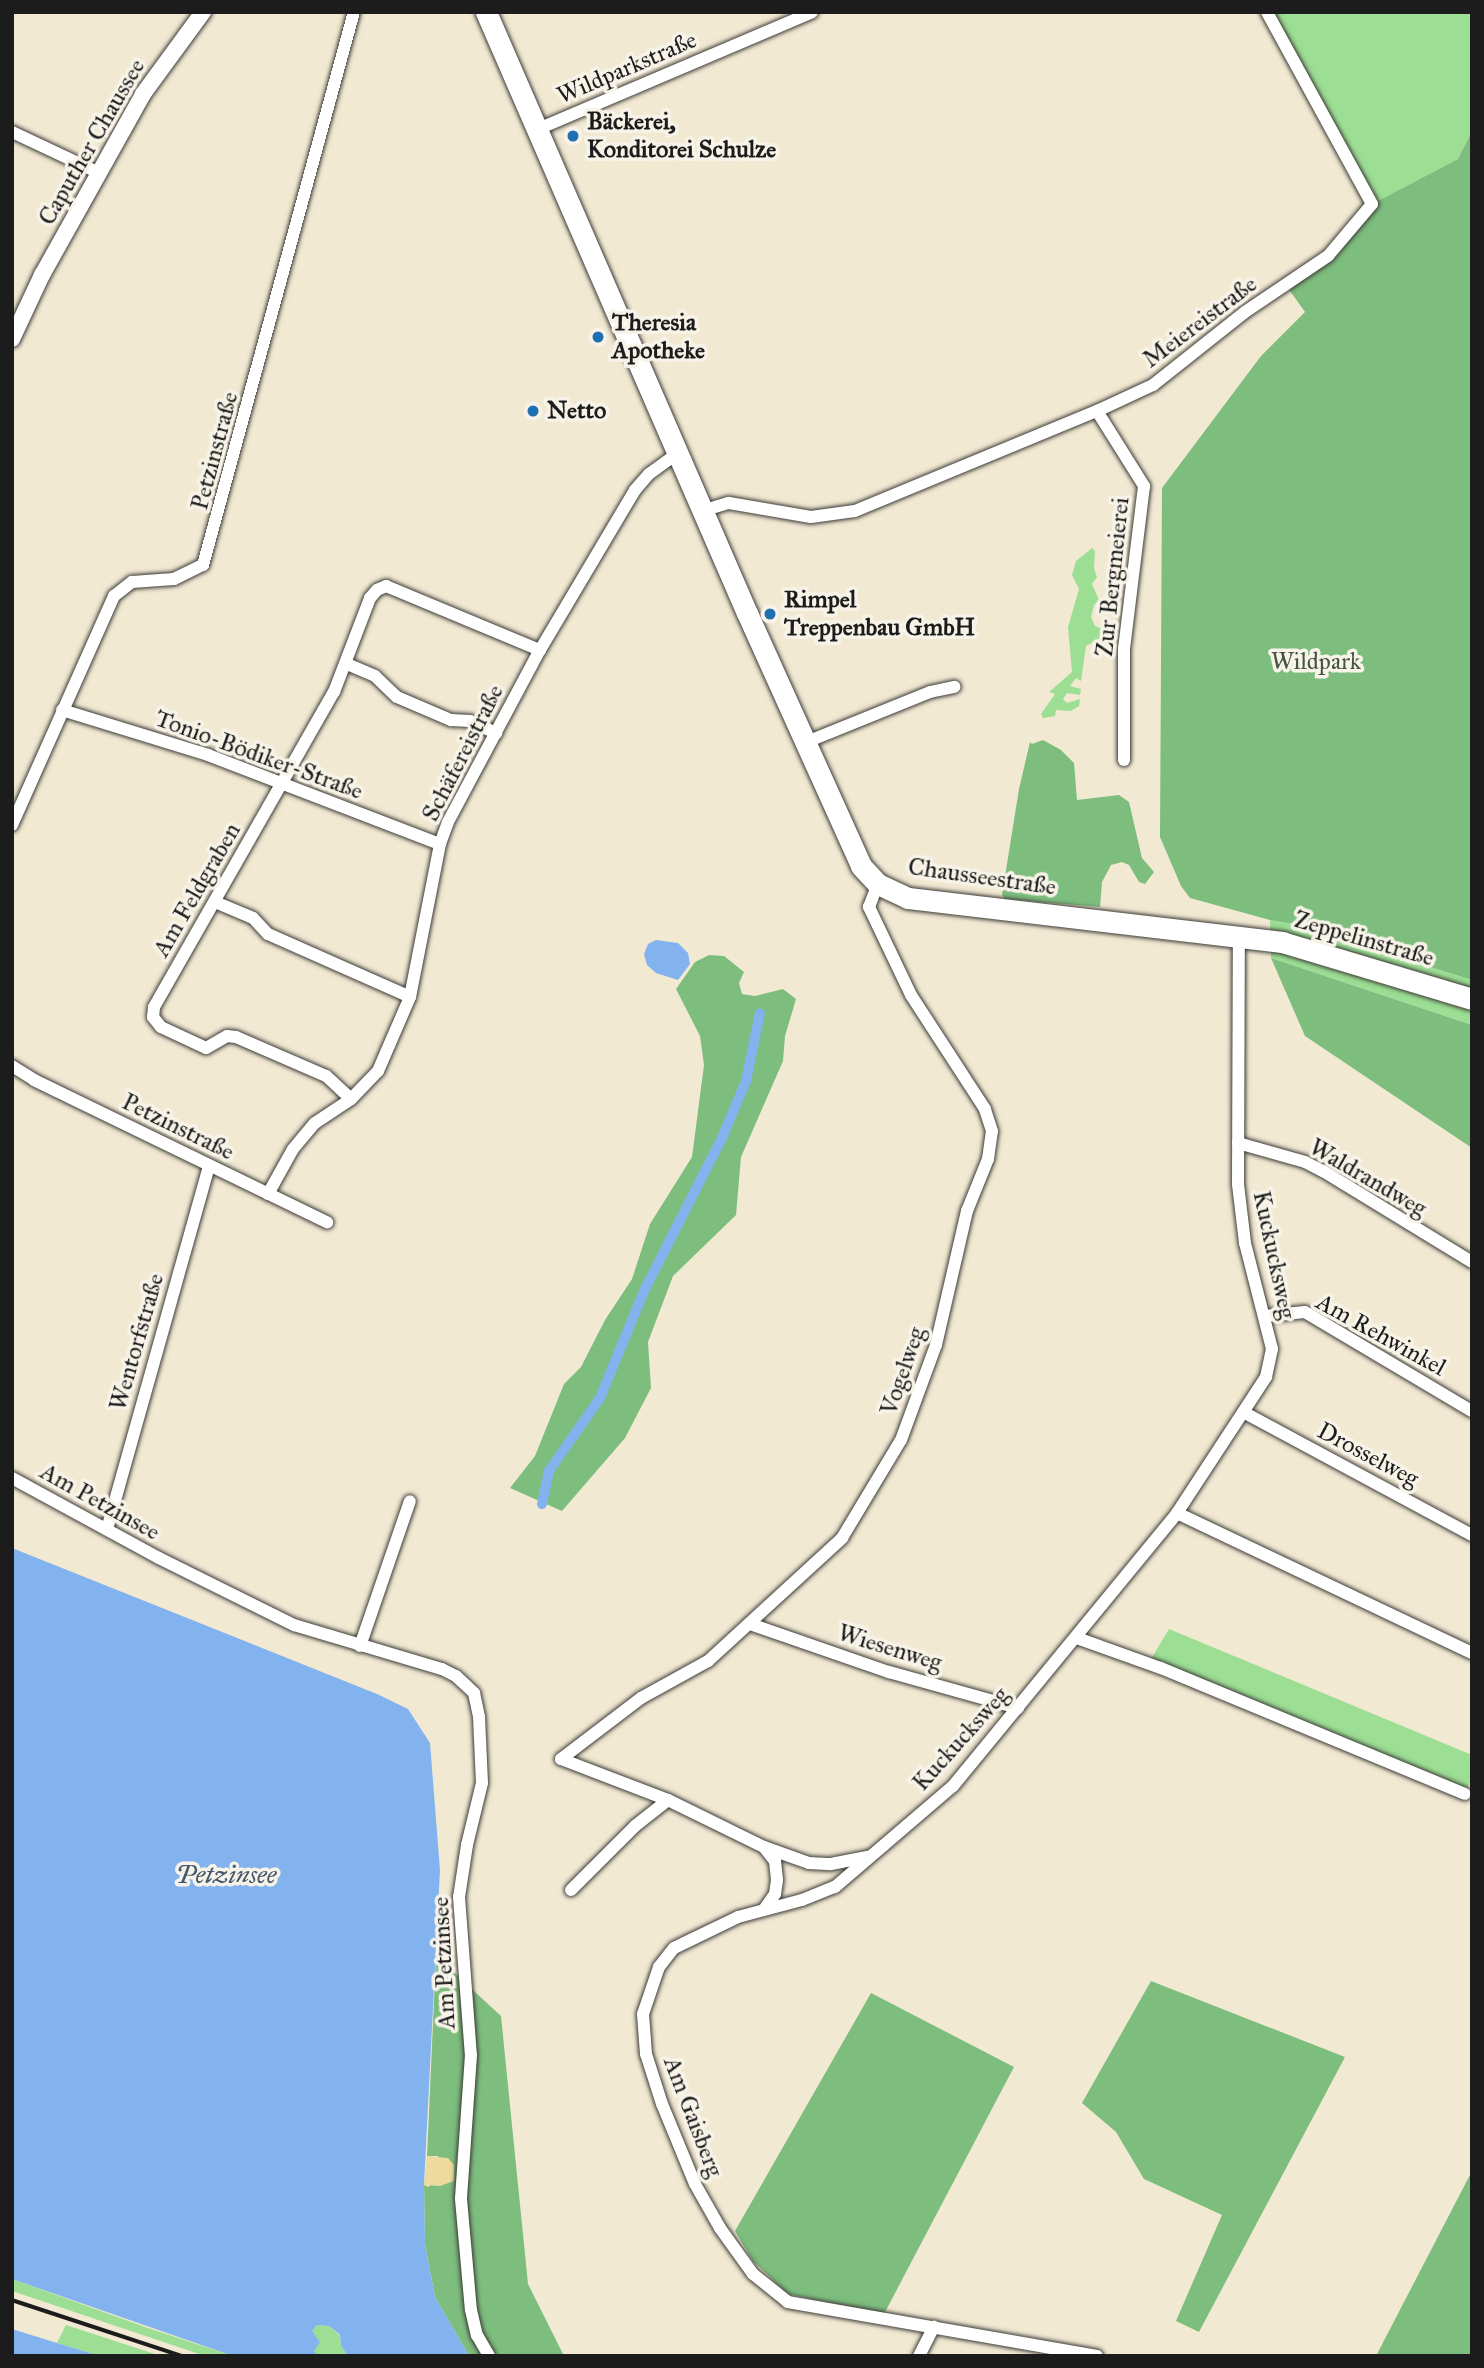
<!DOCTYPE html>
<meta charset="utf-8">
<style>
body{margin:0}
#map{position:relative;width:1484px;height:2368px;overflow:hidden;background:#f2e9d3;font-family:"IM FELL Great Primer",serif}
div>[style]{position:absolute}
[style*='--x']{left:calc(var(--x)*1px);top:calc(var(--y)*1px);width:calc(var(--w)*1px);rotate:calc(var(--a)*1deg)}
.green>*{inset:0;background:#9cde94}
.forest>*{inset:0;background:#7dbd7e}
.sand>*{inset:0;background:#eeda9e}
.water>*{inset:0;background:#83b3ee}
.canal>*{height:10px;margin:-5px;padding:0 5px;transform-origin:5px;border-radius:5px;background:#83b3ee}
.roads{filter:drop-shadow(0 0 2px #3c3b37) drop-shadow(0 0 2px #3c3b37)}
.minor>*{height:12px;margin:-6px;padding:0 6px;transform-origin:6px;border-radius:6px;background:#fff}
.tertiary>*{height:16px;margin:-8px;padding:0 8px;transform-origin:8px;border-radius:8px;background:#fff}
.primary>*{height:21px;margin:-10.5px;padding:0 10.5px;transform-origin:10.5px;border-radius:10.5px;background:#fff}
.rail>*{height:3.5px;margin:-1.75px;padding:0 1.75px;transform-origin:1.75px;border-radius:1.75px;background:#1c1c1c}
.dots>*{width:19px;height:19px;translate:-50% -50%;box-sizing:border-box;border:4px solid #f7f3e8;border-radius:50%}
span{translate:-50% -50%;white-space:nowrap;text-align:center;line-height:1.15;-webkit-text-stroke:7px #f7f3e8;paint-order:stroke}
.street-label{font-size:24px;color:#1c1c1c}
.poi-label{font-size:24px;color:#1c1c1c;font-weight:700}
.left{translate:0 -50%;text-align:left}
.park-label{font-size:24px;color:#425640}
.water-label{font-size:26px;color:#455870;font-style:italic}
.frame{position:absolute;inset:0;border:14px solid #1c1c1c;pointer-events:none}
</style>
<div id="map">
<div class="green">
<div style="clip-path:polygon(1267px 12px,1472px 12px,1472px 131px,1458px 159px,1372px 204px)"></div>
<div style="clip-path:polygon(1092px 548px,1095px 551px,1094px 568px,1097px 577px,1092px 584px,1099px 600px,1094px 605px,1091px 617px,1095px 626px,1111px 633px,1086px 646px,1081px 681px,1076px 678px,1070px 686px,1081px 689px,1080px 695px,1067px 693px,1063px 699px,1067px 703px,1080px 699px,1079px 706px,1071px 711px,1056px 710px,1055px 716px,1043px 718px,1041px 714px,1055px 694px,1049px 692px,1072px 672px,1068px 627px,1079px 589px,1072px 575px,1076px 561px)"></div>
<div style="clip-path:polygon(1270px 920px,1323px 929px,1373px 949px,1472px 980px,1472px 1025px,1271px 958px)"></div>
<div style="clip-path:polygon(1169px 1629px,1472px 1755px,1472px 1777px,1466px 1791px,1151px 1659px)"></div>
<div style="clip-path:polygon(12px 2279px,148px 2328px,233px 2356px,205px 2356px,12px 2291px)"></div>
<div style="clip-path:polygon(66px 2325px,161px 2356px,100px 2356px,57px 2343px)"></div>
<div style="clip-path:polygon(317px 2325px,329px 2326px,340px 2336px,341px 2346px,348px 2356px,318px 2356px,314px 2351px,312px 2331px)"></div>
</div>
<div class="forest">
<div style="clip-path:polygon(1472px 131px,1472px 980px,1373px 949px,1323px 929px,1270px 920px,1190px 898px,1181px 886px,1160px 837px,1162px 488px,1261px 356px,1305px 312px,1285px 284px,1322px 261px,1372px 204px,1458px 159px)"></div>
<div style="clip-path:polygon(1043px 740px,1061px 750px,1074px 763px,1077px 800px,1119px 795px,1129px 802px,1142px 858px,1154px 872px,1145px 884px,1139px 882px,1129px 865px,1122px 862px,1111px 865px,1102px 882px,1100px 907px,1005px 899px,1002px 895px,1019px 789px,1030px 742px,1032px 744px)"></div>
<div style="clip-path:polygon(709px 955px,724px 956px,744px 972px,739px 983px,742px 994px,755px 996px,783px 989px,796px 999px,785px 1036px,783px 1061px,741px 1157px,736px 1215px,673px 1276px,648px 1342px,651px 1388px,625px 1438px,562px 1511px,510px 1488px,535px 1456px,564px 1384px,581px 1367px,605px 1320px,632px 1279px,650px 1224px,692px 1157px,704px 1065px,700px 1036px,676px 989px,695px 962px)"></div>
<div style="clip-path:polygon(1271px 958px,1472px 1025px,1472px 1148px,1305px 1036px)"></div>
<div style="clip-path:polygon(436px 1956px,501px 2016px,528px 2284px,564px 2356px,469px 2356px,435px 2297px,425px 2244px,424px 2185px,429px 2187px,438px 2156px,427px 2156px)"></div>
<div style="clip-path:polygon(1151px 1981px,1345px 2057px,1199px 2332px,1176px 2321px,1222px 2215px,1144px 2179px,1116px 2132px,1082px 2103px)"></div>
<div style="clip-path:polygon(871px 1993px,1014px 2067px,884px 2314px,788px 2294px,753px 2261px,735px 2231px)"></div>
<div style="clip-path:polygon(1472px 2171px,1472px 2356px,1376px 2356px)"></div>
</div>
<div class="sand">
<div style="clip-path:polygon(427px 2156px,448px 2158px,454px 2165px,454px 2181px,440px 2186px,424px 2185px)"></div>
</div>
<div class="water">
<div style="clip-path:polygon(656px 940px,678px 943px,688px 953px,690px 964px,678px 980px,656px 973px,647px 965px,644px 954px,648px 944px)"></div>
<div style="clip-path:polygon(12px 1548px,377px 1694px,408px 1709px,430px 1743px,440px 1870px,424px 2185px,425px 2244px,435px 2297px,469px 2356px,348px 2356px,341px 2346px,340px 2335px,329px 2326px,317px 2325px,312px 2331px,320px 2342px,314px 2351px,318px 2356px,233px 2356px,12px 2279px)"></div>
<div style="clip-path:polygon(12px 2329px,57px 2343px,100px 2356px,12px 2356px)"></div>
</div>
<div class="canal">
<div style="--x:542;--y:1504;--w:34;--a:-78"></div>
<div style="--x:549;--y:1471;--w:89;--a:-55.1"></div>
<div style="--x:600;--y:1398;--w:118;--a:-67.6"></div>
<div style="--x:645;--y:1289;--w:169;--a:-63"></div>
<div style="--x:722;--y:1138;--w:62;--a:-67.2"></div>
<div style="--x:746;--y:1081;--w:69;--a:-78.4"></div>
</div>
<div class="roads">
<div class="minor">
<div style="--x:536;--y:130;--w:300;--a:-23.1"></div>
<div style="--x:12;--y:132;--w:96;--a:25.2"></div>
<div style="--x:1097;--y:411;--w:89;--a:57.9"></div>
<div style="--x:1144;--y:486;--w:163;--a:97"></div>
<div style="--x:1124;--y:648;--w:112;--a:90"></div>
<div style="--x:702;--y:511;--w:28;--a:-17"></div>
<div style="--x:729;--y:503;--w:83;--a:9.7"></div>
<div style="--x:811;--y:517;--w:44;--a:-7.8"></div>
<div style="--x:855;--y:511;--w:262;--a:-22.5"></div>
<div style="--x:1097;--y:411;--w:62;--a:-24.9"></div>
<div style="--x:1153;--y:385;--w:117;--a:-38.4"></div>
<div style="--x:1245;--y:312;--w:100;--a:-34"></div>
<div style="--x:1328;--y:256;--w:68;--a:-49.8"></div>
<div style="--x:1372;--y:204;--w:219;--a:-118.7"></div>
<div style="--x:347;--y:664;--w:30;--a:23"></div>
<div style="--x:375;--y:676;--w:30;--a:44"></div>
<div style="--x:397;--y:697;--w:59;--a:23.1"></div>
<div style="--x:451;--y:720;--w:19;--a:3"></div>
<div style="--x:470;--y:721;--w:29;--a:25"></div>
<div style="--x:62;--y:710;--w:153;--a:17.1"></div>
<div style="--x:208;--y:755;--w:248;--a:21"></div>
<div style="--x:804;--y:743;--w:136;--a:-22"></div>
<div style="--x:930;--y:692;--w:25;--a:-12"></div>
<div style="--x:12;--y:825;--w:251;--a:-66"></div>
<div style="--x:114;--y:596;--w:23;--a:-38"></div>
<div style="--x:132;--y:582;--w:42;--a:-4.1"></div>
<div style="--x:174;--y:579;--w:32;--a:-26"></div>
<div style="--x:203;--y:565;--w:573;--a:-74.73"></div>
<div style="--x:215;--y:902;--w:41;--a:22.8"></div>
<div style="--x:253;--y:918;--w:22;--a:47"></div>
<div style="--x:268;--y:934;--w:155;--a:23.9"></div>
<div style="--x:12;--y:1066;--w:26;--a:32"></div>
<div style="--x:34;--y:1080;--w:326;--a:25.9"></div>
<div style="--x:351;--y:1099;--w:34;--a:-137"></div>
<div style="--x:326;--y:1076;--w:98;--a:-156.6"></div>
<div style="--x:236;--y:1037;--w:9;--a:-174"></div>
<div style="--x:227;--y:1036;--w:24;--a:150"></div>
<div style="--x:206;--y:1048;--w:50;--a:-155"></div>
<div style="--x:161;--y:1027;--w:13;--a:-129"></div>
<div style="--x:153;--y:1017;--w:10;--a:-84"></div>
<div style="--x:154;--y:1007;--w:363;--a:-60.3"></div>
<div style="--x:334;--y:692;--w:101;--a:-69"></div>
<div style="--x:370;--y:598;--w:11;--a:-49"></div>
<div style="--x:377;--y:590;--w:10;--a:-24"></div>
<div style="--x:386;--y:586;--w:167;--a:22.6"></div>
<div style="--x:1238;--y:1143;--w:70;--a:15.8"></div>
<div style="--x:1305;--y:1162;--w:20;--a:27"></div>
<div style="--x:1323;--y:1171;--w:175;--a:31.4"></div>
<div style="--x:268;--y:1194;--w:51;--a:-60.9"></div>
<div style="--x:293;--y:1149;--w:34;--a:-50"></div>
<div style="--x:315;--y:1123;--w:43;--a:-33.7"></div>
<div style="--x:351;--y:1099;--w:39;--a:-46"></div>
<div style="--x:378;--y:1071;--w:81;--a:-66.6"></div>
<div style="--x:410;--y:997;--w:156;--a:-78.9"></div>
<div style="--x:440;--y:844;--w:23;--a:-70"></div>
<div style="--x:448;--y:822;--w:195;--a:-61.9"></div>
<div style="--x:540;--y:650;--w:186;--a:-59.3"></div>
<div style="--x:635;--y:490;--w:21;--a:-49"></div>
<div style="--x:649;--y:474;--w:34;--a:-36"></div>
<div style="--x:1265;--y:1316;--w:40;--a:-5.7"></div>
<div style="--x:1305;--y:1312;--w:194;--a:30.7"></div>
<div style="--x:1245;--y:1413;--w:258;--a:28.3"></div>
<div style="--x:12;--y:1478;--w:167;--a:28.6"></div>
<div style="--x:159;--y:1558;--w:151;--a:26.4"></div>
<div style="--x:294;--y:1625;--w:154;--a:16.6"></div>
<div style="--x:442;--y:1669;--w:16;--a:27"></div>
<div style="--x:456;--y:1676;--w:25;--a:43"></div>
<div style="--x:474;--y:1693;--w:25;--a:78"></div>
<div style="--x:479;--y:1717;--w:66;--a:87.4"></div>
<div style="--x:482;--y:1783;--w:64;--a:103.6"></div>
<div style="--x:467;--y:1845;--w:53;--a:98.7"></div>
<div style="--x:459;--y:1897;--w:158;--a:85.7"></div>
<div style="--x:471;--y:2055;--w:144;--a:94"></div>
<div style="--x:461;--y:2199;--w:111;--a:84.9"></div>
<div style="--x:471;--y:2310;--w:26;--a:77"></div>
<div style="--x:477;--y:2335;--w:24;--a:60"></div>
<div style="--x:1177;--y:1513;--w:327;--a:25.4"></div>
<div style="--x:107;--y:1529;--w:377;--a:-74.3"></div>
<div style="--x:750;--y:1624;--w:147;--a:19.1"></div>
<div style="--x:889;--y:1672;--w:134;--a:15.6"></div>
<div style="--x:1077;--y:1638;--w:89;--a:19.7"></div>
<div style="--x:1161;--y:1668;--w:329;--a:22.5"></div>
<div style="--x:360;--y:1646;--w:153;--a:-71"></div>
<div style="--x:561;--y:1759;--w:101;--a:-37.3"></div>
<div style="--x:641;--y:1698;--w:77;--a:-28.9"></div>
<div style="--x:708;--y:1661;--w:182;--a:-42.5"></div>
<div style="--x:842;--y:1538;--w:114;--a:-59"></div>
<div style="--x:901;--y:1440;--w:101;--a:-69.8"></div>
<div style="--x:936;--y:1345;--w:138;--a:-77"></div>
<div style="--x:967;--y:1211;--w:56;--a:-68"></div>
<div style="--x:988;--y:1159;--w:28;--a:-82"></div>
<div style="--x:992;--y:1131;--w:23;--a:-108"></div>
<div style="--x:985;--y:1109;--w:136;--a:-123"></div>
<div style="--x:911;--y:995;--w:98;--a:-115.5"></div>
<div style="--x:869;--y:907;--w:25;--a:-69"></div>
<div style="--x:561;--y:1759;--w:115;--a:21"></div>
<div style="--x:668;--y:1800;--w:107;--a:26.1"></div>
<div style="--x:764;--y:1847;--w:18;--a:52"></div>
<div style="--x:775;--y:1861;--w:19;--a:84"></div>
<div style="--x:777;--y:1880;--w:14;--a:98"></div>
<div style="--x:775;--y:1894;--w:19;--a:125"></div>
<div style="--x:764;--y:1847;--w:48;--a:19.6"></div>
<div style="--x:809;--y:1863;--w:22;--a:3"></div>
<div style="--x:831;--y:1864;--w:38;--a:-11"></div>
<div style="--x:571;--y:1890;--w:91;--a:-45"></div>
<div style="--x:635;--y:1826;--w:42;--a:-38.2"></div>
<div style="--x:919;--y:2356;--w:33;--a:-63"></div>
<div style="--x:1097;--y:2356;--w:314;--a:-170.1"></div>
<div style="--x:788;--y:2302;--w:45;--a:-141.3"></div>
<div style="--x:753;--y:2274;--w:57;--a:-125.7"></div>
<div style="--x:720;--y:2228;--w:51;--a:-119.6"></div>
<div style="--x:695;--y:2184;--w:87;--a:-112.4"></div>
<div style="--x:662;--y:2104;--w:52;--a:-107.7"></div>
<div style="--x:646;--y:2054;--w:40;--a:-94.3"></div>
<div style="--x:643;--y:2014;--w:50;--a:-71.2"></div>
<div style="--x:659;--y:1967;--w:24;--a:-52"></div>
<div style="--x:674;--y:1948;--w:71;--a:-25.8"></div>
<div style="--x:738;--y:1917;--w:66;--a:-14.9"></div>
<div style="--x:802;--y:1900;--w:35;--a:-22"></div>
<div style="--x:835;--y:1887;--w:155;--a:-40.6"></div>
<div style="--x:953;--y:1786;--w:353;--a:-50.6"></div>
<div style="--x:1177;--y:1513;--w:163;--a:-56.8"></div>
<div style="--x:1266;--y:1377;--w:29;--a:-78"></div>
<div style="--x:1272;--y:1349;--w:109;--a:-104.3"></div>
<div style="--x:1245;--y:1243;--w:59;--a:-96.8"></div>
<div style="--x:1238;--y:1184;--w:248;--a:-89.8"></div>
</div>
<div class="tertiary">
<div style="--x:12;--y:339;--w:71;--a:-64.9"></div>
<div style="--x:42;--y:275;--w:207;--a:-60.8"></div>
<div style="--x:143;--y:94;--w:102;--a:-53.8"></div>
</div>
<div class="primary">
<div style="--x:486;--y:12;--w:655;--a:66.53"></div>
<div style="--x:747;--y:613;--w:277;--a:65.7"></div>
<div style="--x:861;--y:866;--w:25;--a:47"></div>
<div style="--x:878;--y:884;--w:33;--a:25"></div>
<div style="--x:908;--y:898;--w:377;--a:6.7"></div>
<div style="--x:1282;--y:942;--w:198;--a:16.7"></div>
</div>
</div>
<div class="rail">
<div style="--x:12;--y:2300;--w:179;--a:18.2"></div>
</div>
<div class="dots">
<div style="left:573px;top:136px;background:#1f6fb2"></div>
<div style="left:598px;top:337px;background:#1f6fb2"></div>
<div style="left:533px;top:411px;background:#1f6fb2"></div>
<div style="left:770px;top:614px;background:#1f6fb2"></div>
</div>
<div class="street-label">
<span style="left:627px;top:68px;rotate:-23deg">Wildparkstraße</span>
<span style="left:92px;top:142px;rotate:-60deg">Caputher Chaussee</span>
<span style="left:1200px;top:322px;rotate:-37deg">Meiereistraße</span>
<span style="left:215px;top:451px;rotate:-75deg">Petzinstraße</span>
<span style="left:1113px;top:577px;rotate:-84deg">Zur Bergmeierei</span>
<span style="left:463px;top:753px;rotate:-63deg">Schäfereistraße</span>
<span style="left:259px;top:755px;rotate:20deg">Tonio-Bödiker-Straße</span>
<span style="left:982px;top:877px;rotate:8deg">Chausseestraße</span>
<span style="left:197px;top:890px;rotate:-60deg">Am Feldgraben</span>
<span style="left:1364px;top:939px;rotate:16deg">Zeppelinstraße</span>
<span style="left:178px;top:1127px;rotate:26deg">Petzinstraße</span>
<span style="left:1368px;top:1178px;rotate:30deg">Waldrandweg</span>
<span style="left:1274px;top:1255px;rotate:78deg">Kuckucksweg</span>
<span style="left:1381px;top:1335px;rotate:29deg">Am Rehwinkel</span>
<span style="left:137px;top:1342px;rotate:-74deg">Wentorfstraße</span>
<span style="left:903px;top:1371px;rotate:-71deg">Vogelweg</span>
<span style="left:1368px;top:1455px;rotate:28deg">Drosselweg</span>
<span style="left:100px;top:1502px;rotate:29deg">Am Petzinsee</span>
<span style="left:890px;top:1648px;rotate:17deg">Wiesenweg</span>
<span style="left:961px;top:1739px;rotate:-48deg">Kuckucksweg</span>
<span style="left:444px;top:1963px;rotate:-93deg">Am Petzinsee</span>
<span style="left:693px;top:2117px;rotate:69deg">Am Gaisberg</span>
</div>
<div class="poi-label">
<span class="left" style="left:587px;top:136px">Bäckerei,<br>Konditorei Schulze</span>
<span class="left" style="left:612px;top:337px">Theresia<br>Apotheke</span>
<span class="left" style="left:547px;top:411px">Netto</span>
<span class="left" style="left:784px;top:614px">Rimpel<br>Treppenbau GmbH</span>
</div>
<div class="park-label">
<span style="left:1316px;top:662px">Wildpark</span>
</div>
<div class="water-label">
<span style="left:226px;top:1875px">Petzinsee</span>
</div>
<div class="frame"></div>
</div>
